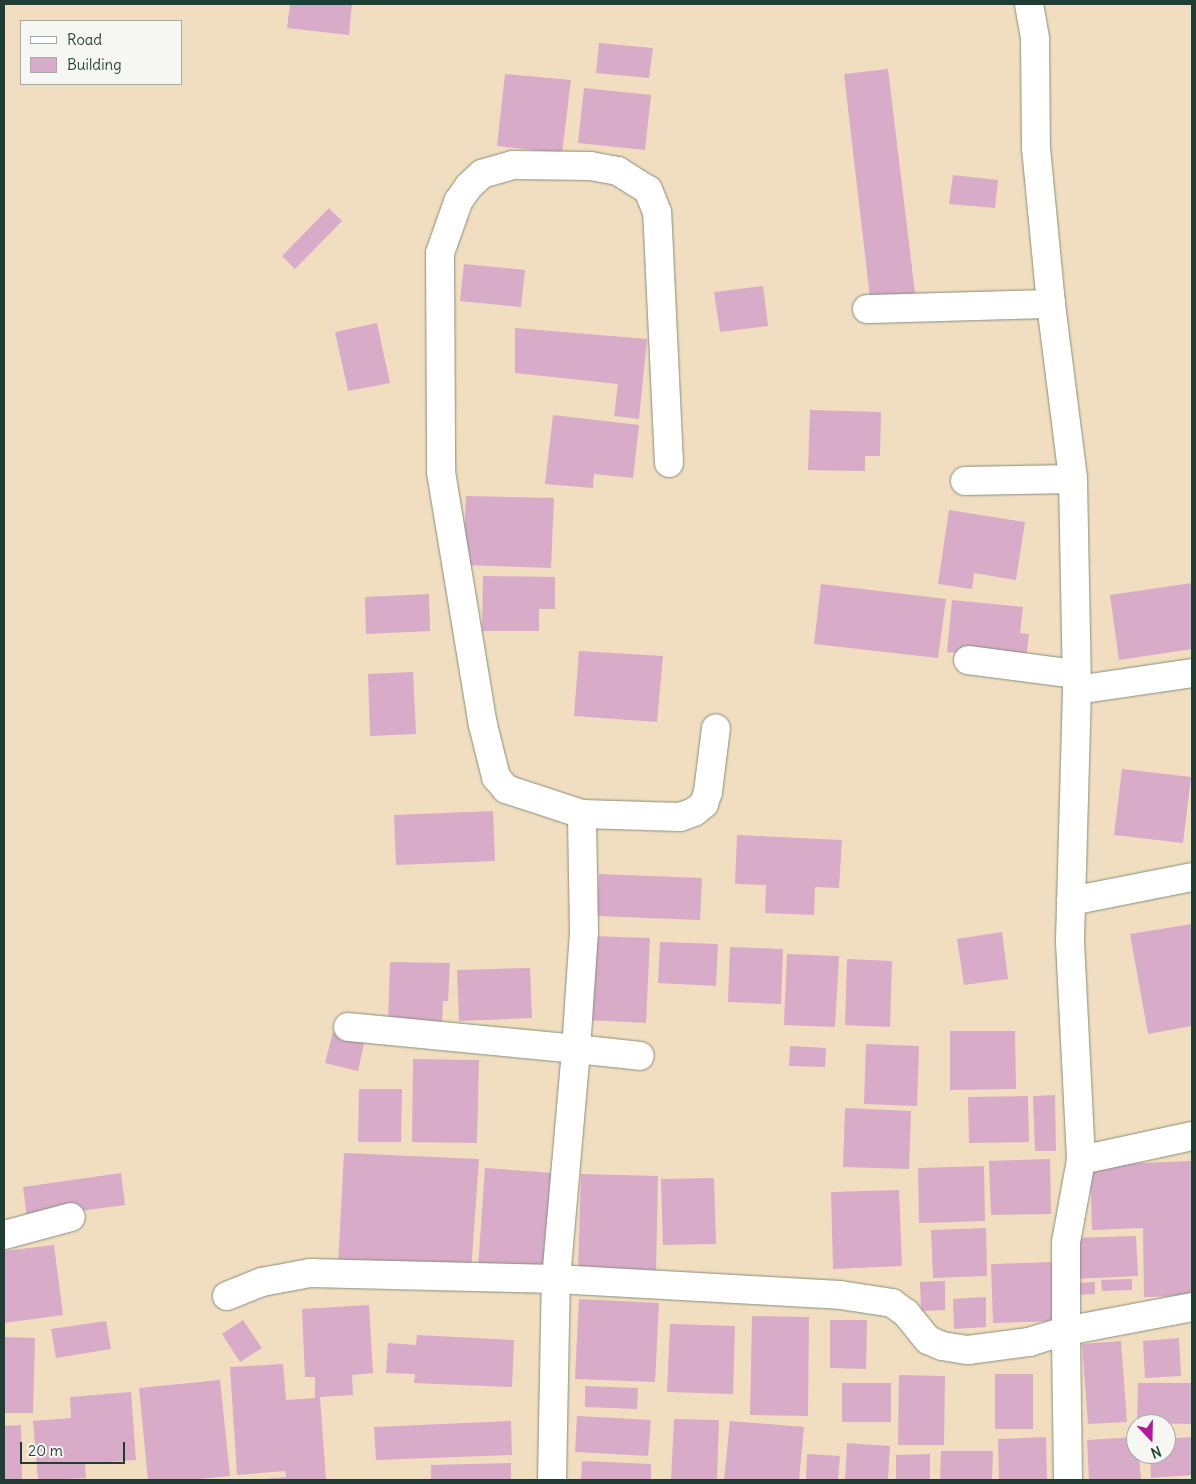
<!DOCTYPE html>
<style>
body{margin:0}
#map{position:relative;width:1196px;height:1484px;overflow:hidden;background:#f1dec0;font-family:Delius,sans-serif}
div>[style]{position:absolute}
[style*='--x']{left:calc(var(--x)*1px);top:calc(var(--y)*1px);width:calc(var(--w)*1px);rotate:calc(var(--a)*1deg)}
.building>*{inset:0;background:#d8abc9}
.roads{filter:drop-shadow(0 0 1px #888e7a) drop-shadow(0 0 1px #888e7a)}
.minor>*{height:28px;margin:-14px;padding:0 14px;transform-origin:14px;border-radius:14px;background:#fff}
span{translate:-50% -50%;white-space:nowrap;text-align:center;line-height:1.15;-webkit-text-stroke:4px #f6f6f2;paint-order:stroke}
.frame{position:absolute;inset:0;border:5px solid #1f3d34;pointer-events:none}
.legend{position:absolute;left:20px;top:20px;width:162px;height:65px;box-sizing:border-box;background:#f6f6f2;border:1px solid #a0aca6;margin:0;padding:6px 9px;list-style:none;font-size:15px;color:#1f3d34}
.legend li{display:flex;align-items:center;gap:10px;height:25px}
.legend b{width:25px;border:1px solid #a0aca6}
.north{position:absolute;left:1126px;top:1414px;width:50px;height:50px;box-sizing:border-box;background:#f6f6f2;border:1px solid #a0aca6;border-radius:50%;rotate:159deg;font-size:14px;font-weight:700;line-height:20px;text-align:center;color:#1f3d34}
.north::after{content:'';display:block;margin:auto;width:18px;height:22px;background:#b5179e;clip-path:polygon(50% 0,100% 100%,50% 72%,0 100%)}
.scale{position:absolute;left:20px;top:1442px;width:105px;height:22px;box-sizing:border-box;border:2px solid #1f3d34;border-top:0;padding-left:6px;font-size:15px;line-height:18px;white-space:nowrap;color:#1f3d34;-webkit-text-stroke:4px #f6f6f2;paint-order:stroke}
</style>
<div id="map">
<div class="building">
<div style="clip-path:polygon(290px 4px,352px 4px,349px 35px,287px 28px)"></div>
<div style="clip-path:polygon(599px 43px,653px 48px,649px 78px,596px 73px)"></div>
<div style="clip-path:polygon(888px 69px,915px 293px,870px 298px,844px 74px)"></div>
<div style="clip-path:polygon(505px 74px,571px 80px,562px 153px,497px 146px)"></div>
<div style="clip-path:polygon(584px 88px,651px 95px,645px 150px,578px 143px)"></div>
<div style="clip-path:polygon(953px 175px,998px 180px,995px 208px,949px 204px)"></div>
<div style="clip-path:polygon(329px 208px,342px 221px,295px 269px,282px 256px)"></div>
<div style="clip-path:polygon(464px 264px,525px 270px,521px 307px,460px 301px)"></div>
<div style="clip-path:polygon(763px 286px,768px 326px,720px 332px,714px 292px)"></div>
<div style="clip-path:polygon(377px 323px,390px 383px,348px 391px,335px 332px)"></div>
<div style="clip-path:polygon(515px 328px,647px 339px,639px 419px,614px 416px,618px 384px,515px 373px)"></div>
<div style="clip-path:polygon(810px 410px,881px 412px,880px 456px,865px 456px,865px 471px,808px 470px)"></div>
<div style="clip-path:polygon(553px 415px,639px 425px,633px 478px,594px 474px,593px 488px,545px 484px)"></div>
<div style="clip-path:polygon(466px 496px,554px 498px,551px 568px,463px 565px)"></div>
<div style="clip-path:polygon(949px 510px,1025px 522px,1016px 580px,974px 573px,972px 589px,938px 584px)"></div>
<div style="clip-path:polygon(483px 576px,555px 577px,555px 609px,539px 609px,539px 631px,482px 631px)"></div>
<div style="clip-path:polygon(1192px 583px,1192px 649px,1119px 660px,1110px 595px)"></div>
<div style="clip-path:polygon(821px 584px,946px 599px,938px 658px,814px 644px)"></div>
<div style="clip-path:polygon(429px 594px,430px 631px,366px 634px,365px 597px)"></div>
<div style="clip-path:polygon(952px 600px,1023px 607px,1020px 633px,1029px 634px,1026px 660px,947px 652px)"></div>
<div style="clip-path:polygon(579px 651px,663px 656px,657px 722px,574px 716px)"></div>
<div style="clip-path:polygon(413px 672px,416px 734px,370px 736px,368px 674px)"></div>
<div style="clip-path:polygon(1122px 769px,1191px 777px,1183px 843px,1114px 835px)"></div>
<div style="clip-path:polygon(493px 811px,495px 861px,396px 865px,394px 815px)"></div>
<div style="clip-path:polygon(737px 835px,842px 840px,839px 888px,815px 887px,814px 915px,765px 913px,766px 885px,735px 884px)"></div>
<div style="clip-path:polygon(599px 874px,702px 878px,700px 920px,597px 916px)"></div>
<div style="clip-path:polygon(1192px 924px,1192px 1026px,1148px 1034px,1130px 934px)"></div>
<div style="clip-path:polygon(1002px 932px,1008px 979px,964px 985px,957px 939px)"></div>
<div style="clip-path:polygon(591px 936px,650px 938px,646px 1023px,588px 1020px)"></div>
<div style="clip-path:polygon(660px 942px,718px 944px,716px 986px,658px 983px)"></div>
<div style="clip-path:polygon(730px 947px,783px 949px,781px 1004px,728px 1002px)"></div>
<div style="clip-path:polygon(787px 954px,839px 956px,835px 1027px,784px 1025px)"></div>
<div style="clip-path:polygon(847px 959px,892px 961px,890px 1027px,845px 1025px)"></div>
<div style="clip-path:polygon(390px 962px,450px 963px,448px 1001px,443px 1001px,442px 1024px,388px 1023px)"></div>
<div style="clip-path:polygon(530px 968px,532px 1018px,459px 1021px,457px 970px)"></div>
<div style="clip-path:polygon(950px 1031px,1015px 1031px,1016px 1089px,950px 1090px)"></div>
<div style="clip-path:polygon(333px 1032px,365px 1039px,358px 1071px,325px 1063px)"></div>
<div style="clip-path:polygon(866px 1044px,919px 1046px,917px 1106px,864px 1104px)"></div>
<div style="clip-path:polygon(790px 1046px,826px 1048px,825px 1067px,789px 1066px)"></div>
<div style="clip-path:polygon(413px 1059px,479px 1060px,477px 1143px,412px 1142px)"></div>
<div style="clip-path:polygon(359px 1089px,402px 1089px,401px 1142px,358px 1142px)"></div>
<div style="clip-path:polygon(1055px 1095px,1056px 1151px,1035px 1151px,1033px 1096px)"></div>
<div style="clip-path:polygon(1028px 1096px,1029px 1142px,969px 1143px,968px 1097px)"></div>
<div style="clip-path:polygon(845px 1108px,911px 1111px,909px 1169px,843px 1167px)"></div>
<div style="clip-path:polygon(344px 1153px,479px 1159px,471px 1271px,338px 1265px)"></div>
<div style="clip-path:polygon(1050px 1159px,1051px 1214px,991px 1215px,989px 1161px)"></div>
<div style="clip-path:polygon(1192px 1161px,1192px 1296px,1144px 1297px,1143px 1228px,1092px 1230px,1090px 1165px)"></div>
<div style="clip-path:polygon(984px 1166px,985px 1221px,919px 1223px,918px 1168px)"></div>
<div style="clip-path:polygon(485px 1168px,553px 1173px,546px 1273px,478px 1268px)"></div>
<div style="clip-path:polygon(121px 1173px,125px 1205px,27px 1218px,23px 1187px)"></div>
<div style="clip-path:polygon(581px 1174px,658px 1176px,656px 1271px,578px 1270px)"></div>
<div style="clip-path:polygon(714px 1178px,716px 1244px,663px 1245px,661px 1179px)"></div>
<div style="clip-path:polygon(899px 1190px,902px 1266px,833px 1269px,831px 1192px)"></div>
<div style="clip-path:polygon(986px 1228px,987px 1276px,933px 1278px,931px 1230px)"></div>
<div style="clip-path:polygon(1136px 1236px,1138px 1276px,1072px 1279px,1071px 1238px)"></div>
<div style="clip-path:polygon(54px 1245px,63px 1315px,4px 1323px,4px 1251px)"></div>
<div style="clip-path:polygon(1054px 1262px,1055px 1321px,993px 1323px,991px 1264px)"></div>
<div style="clip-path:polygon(1132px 1279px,1132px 1290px,1102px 1291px,1101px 1280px)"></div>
<div style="clip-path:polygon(945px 1281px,945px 1310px,921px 1311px,920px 1282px)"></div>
<div style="clip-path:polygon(1095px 1282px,1095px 1294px,1073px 1295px,1073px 1283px)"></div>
<div style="clip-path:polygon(986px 1297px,986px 1327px,954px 1329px,953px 1299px)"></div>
<div style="clip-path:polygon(579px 1299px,659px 1303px,655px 1382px,575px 1379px)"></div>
<div style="clip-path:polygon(369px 1305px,373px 1373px,352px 1375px,353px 1395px,320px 1397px,326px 1480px,250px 1480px,286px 1477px,285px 1471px,237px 1475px,230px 1367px,283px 1364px,286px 1400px,315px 1398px,315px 1377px,305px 1377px,302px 1309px)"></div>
<div style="clip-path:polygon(752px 1316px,809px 1317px,808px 1416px,750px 1415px)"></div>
<div style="clip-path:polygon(243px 1320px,262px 1348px,240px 1362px,222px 1334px)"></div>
<div style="clip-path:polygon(830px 1320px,867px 1320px,866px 1369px,830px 1368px)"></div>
<div style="clip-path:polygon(106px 1321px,111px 1349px,56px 1358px,51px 1329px)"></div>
<div style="clip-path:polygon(670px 1324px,735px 1326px,733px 1394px,667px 1392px)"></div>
<div style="clip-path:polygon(417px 1335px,514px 1340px,512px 1387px,414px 1383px,415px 1374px,386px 1373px,388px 1343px,416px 1345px)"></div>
<div style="clip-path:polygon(4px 1337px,35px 1338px,33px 1413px,4px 1413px)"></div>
<div style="clip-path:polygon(1179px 1338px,1181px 1376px,1145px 1378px,1143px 1341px)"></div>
<div style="clip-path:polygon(1121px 1341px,1127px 1422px,1088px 1424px,1082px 1344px)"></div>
<div style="clip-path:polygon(995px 1374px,1033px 1374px,1033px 1429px,995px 1429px)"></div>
<div style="clip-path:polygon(899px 1375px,945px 1376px,944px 1445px,898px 1445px)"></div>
<div style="clip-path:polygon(220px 1380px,230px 1476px,188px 1480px,148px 1480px,139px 1388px)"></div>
<div style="clip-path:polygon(842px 1383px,891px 1383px,891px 1422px,842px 1422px)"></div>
<div style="clip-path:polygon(1138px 1383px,1192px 1383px,1192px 1424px,1137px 1423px)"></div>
<div style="clip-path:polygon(585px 1386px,638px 1388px,637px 1409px,585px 1407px)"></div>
<div style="clip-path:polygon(131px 1392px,136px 1460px,85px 1464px,86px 1478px,38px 1480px,33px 1421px,71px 1418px,70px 1397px)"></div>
<div style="clip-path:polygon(577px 1416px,651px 1420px,648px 1456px,575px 1452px)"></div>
<div style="clip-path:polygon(674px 1419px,719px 1420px,717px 1480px,671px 1480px)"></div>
<div style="clip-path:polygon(511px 1421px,512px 1455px,376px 1460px,374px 1427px)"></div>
<div style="clip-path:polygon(730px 1421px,804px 1427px,799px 1480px,724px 1480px)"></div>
<div style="clip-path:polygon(21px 1425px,22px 1480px,4px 1480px,4px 1426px)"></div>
<div style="clip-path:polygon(1046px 1437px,1047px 1480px,999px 1480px,998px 1439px)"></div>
<div style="clip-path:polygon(1136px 1437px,1136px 1454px,1139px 1454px,1141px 1480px,1089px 1480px,1087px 1440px)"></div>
<div style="clip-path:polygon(1191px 1437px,1192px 1475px,1151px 1478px,1150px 1454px,1166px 1454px,1166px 1439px)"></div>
<div style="clip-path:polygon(847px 1443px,890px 1446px,888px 1480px,845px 1480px)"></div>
<div style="clip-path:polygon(941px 1451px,993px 1451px,992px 1480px,940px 1480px)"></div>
<div style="clip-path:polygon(807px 1454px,840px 1456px,838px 1480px,806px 1480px)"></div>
<div style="clip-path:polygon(930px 1454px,930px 1480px,896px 1480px,896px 1455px)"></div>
<div style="clip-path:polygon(582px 1461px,651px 1464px,651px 1480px,581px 1480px)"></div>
<div style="clip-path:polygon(511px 1463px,511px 1480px,431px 1480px,431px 1465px)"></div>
</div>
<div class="roads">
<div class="minor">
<div style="--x:1029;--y:4;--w:36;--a:80"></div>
<div style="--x:1035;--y:39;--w:109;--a:89.5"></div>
<div style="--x:1036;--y:148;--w:157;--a:84.5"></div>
<div style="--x:1051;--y:304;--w:176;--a:82.8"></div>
<div style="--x:867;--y:309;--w:184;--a:-1.6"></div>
<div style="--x:669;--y:463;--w:251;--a:-92.7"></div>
<div style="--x:657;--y:212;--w:24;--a:-112"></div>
<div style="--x:648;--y:190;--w:36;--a:-148"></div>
<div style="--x:618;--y:171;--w:27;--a:-170"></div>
<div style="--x:591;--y:166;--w:78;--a:-179.3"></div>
<div style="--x:513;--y:165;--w:32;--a:164"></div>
<div style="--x:482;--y:174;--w:18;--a:137"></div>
<div style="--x:469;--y:186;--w:19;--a:125"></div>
<div style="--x:458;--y:202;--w:54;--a:109.4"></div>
<div style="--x:440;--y:253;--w:219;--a:89.7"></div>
<div style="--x:441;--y:472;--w:256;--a:80.6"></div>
<div style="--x:483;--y:725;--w:54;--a:76"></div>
<div style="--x:496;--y:777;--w:16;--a:50"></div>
<div style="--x:506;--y:789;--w:80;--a:18.2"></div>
<div style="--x:582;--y:814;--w:98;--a:1.8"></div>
<div style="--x:680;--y:817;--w:15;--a:-20"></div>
<div style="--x:694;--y:812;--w:13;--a:-39"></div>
<div style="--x:704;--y:804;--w:13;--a:-72"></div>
<div style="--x:708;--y:792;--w:64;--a:-82.9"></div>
<div style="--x:965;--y:481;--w:108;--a:-1.1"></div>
<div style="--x:1073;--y:479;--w:211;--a:88.9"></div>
<div style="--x:1077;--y:690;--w:116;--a:-8.4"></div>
<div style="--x:968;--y:660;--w:109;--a:7.4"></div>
<div style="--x:1077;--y:690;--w:252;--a:91.6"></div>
<div style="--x:1070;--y:942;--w:218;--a:87.1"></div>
<div style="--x:1081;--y:1160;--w:114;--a:-12.2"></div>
<div style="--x:1071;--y:901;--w:123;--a:-11.2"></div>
<div style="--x:348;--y:1027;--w:229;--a:5.5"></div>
<div style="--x:576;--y:1049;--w:116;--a:-86.1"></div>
<div style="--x:584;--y:933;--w:119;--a:-91"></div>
<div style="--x:4;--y:1235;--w:69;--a:-15"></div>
<div style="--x:227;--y:1296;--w:38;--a:-22"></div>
<div style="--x:262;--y:1282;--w:49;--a:-10.6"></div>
<div style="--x:310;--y:1273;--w:246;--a:1.4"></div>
<div style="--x:556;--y:1279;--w:231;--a:-85"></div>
<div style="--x:576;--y:1049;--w:64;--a:6.2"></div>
<div style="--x:552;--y:1480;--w:201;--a:-88.9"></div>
<div style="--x:556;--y:1279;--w:284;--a:3.2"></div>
<div style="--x:840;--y:1295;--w:53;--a:8.7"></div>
<div style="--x:892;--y:1303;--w:17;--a:36"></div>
<div style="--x:906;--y:1313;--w:35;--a:51"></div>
<div style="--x:928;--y:1340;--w:15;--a:23"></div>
<div style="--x:942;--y:1346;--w:26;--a:9"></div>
<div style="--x:968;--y:1350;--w:62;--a:-7.5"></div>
<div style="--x:1029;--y:1342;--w:39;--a:-17"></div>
<div style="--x:1066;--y:1331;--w:89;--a:-90"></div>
<div style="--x:1066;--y:1242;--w:83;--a:-79.6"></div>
<div style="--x:1068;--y:1480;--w:149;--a:-90.8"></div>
<div style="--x:1066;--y:1331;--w:128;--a:-10.8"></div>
</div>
</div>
<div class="frame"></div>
<ul class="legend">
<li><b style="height:6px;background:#fff"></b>Road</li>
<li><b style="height:14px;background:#d8abc9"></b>Building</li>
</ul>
<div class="north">N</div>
<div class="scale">20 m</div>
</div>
